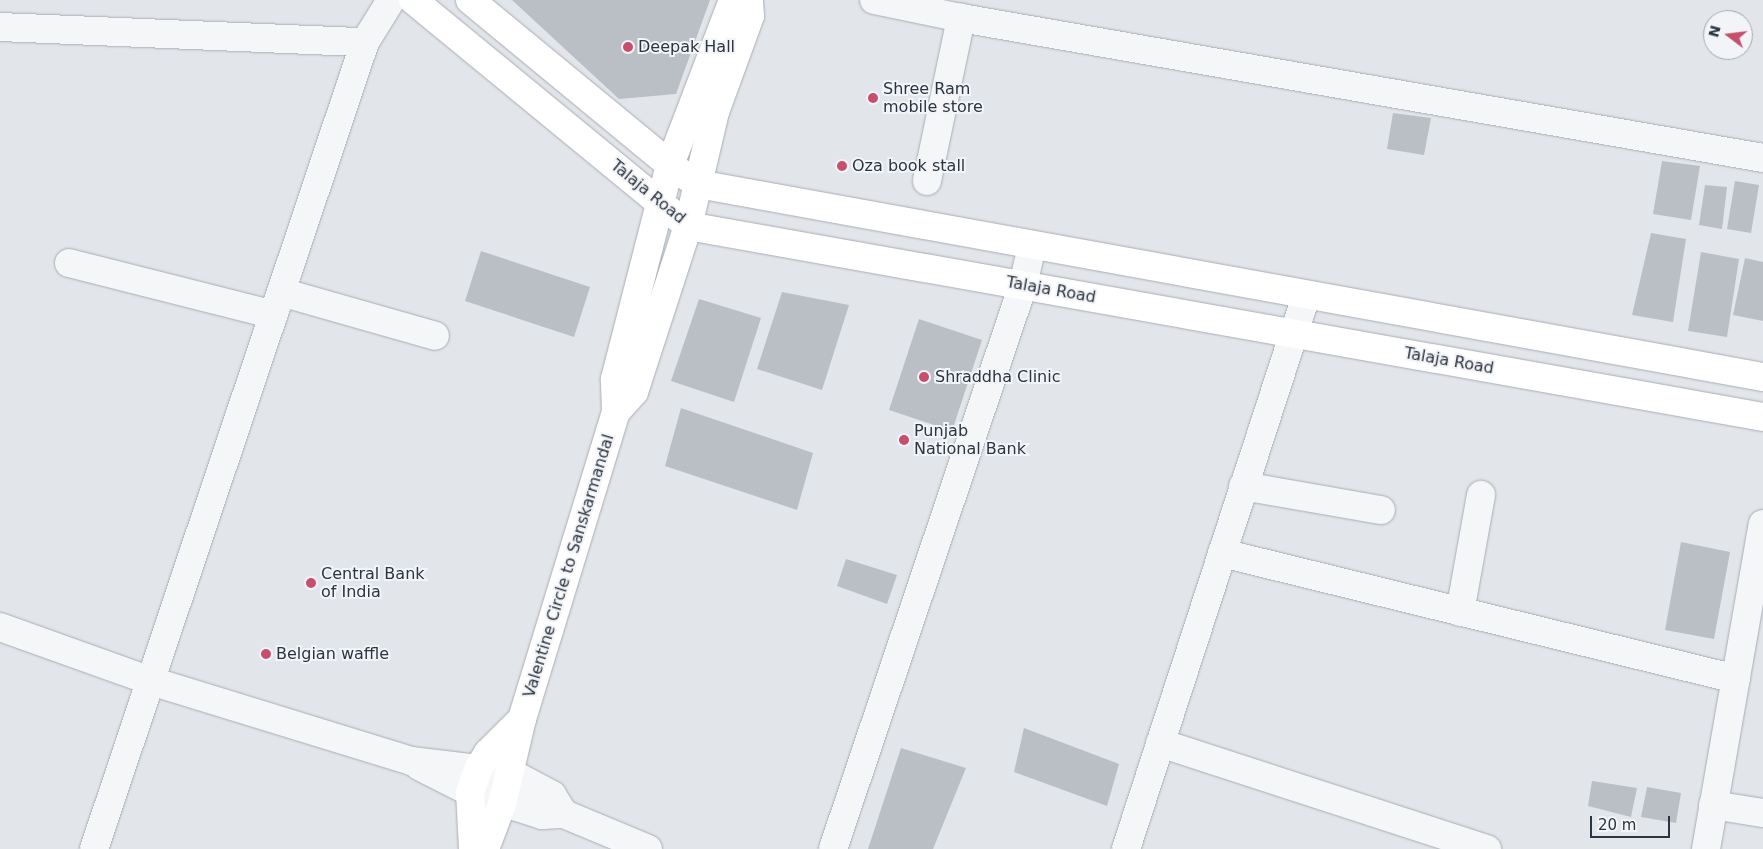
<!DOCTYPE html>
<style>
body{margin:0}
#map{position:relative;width:1763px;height:849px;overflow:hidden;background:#e2e6ea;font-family:"DejaVu Sans",sans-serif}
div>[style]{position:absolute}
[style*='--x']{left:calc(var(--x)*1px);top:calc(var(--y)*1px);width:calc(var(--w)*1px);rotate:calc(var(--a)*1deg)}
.building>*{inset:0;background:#babfc6}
.roads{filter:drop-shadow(0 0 1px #a7adb4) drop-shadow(0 0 1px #a7adb4)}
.minor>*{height:28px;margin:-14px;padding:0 14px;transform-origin:14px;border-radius:14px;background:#f5f6f8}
.major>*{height:28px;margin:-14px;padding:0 14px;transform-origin:14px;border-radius:14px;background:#fff}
.dots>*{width:14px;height:14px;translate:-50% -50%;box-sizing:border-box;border:2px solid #f2f4f7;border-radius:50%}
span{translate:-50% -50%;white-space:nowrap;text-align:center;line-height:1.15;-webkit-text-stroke:4px #f2f4f7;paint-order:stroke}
.poi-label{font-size:16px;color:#2b3541}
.left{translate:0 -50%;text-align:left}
.street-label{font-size:16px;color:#2b3541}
.north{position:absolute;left:1703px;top:10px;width:50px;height:50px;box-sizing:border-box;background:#f2f4f7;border:1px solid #a2a8ae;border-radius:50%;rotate:285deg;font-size:14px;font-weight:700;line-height:20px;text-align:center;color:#2b3541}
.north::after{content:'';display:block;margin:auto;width:18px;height:22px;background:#c74f6b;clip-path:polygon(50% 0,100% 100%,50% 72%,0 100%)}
.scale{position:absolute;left:1590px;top:816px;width:80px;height:22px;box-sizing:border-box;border:2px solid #2b3541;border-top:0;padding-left:6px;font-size:15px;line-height:18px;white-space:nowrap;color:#2b3541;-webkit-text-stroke:4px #f2f4f7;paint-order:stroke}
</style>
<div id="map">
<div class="building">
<div style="clip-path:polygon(512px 0,710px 0,676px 94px,619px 99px)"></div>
<div style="clip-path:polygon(1393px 113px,1431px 118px,1424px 155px,1387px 149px)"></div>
<div style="clip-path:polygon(1662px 161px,1700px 166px,1691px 220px,1653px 214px)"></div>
<div style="clip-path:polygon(1735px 181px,1759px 185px,1751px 233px,1727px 229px)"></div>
<div style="clip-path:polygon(1705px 185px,1727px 187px,1722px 229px,1699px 225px)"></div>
<div style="clip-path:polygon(1651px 233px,1686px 239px,1673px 322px,1632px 315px)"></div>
<div style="clip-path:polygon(481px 251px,590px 287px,574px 337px,465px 301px)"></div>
<div style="clip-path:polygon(1701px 252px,1739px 259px,1727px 337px,1688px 331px)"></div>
<div style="clip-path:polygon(1745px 258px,1763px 262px,1763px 321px,1733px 315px)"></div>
<div style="clip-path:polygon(782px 292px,849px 305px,822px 390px,757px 369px)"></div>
<div style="clip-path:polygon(699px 299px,761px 318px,734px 402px,671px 381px)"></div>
<div style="clip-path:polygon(919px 319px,982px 340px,952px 431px,889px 410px)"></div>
<div style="clip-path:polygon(681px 408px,813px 453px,797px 510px,665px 466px)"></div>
<div style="clip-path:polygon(1681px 542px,1730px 552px,1714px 639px,1665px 630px)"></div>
<div style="clip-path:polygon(846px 559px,897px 575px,887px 604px,837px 586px)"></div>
<div style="clip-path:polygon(1024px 728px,1119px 764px,1107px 806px,1014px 772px)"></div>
<div style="clip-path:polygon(901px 748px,966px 768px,933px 849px,868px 849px)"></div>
<div style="clip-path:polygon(1592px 781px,1637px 788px,1631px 817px,1588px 806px)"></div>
<div style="clip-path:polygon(1647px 787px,1681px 793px,1676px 823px,1641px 817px)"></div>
</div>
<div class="roads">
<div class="minor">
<div style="--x:874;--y:0;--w:89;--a:11.7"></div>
<div style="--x:961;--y:18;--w:814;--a:9.9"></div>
<div style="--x:0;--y:27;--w:365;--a:2.4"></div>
<div style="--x:365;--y:42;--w:49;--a:-58.2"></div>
<div style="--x:927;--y:181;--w:167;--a:-78.2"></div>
<div style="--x:69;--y:263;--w:211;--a:14.2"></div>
<div style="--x:281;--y:292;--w:160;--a:15.9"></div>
<div style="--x:1243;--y:486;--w:140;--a:9.9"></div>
<div style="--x:1222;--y:553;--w:529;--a:13.77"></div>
<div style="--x:1460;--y:612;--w:119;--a:-79.8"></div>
<div style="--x:0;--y:627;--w:160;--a:19.7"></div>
<div style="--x:151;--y:681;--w:272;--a:17.1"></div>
<div style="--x:411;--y:761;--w:101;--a:6.8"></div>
<div style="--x:511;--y:773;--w:47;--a:28.2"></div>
<div style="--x:552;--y:795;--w:22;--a:58"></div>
<div style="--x:1160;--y:743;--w:344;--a:18"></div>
<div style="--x:419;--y:766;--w:57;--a:27"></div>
<div style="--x:470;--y:792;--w:76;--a:17.7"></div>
<div style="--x:542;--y:815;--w:22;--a:-3"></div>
<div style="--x:564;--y:814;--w:91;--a:22.6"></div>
<div style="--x:1713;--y:805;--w:51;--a:9.1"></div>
<div style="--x:94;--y:849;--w:851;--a:-71.44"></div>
<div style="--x:833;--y:849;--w:595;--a:-71.38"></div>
<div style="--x:1023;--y:285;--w:40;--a:-77"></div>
<div style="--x:1126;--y:849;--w:582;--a:-71.97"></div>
<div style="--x:1706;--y:849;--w:330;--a:-80.1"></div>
</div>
<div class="major">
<div style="--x:413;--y:0;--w:356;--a:39.4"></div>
<div style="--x:688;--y:226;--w:1092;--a:10.07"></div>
<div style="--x:470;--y:0;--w:264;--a:39.5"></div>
<div style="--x:674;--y:168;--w:29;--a:34"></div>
<div style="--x:698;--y:184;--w:1082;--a:10.27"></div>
<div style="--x:616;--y:412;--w:27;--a:-48"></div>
<div style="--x:634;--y:392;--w:175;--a:-72"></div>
<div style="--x:688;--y:226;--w:117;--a:-76.7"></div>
<div style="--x:715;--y:112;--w:102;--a:-70"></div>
<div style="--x:750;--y:16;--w:16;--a:-94"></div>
<div style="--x:473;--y:849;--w:57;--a:-93"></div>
<div style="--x:470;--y:792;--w:27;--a:-70"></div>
<div style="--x:479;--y:767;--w:17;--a:-57"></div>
<div style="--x:488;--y:753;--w:48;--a:-45"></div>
<div style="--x:485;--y:849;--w:48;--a:-69.3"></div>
<div style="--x:502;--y:804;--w:87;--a:-76.8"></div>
<div style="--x:522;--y:719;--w:321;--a:-73"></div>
<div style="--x:616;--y:412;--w:33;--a:-92"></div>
<div style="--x:615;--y:379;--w:221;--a:-75.6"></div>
<div style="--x:670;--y:165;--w:177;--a:-69.1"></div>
</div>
</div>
<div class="dots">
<div style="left:628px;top:47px;background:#c74f6b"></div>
<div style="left:873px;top:98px;background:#c74f6b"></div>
<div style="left:842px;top:166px;background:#c74f6b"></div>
<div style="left:924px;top:377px;background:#c74f6b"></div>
<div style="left:904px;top:440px;background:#c74f6b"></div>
<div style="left:311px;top:583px;background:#c74f6b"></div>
<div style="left:266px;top:654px;background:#c74f6b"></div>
</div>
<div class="poi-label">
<span class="left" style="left:638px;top:47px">Deepak Hall</span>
<span class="left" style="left:883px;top:98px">Shree Ram<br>mobile store</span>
<span class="left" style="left:852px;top:166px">Oza book stall</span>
<span class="left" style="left:935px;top:377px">Shraddha Clinic</span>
<span class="left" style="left:914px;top:440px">Punjab<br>National Bank</span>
<span class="left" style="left:321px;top:583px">Central Bank<br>of India</span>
<span class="left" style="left:276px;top:654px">Belgian waffle</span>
</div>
<div class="street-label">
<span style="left:648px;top:192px;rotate:39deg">Talaja Road</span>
<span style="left:1051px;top:290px;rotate:10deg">Talaja Road</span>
<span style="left:1449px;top:361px;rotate:10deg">Talaja Road</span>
<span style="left:569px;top:566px;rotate:-73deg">Valentine Circle to Sanskarmandal</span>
</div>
<div class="north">N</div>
<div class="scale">20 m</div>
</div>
